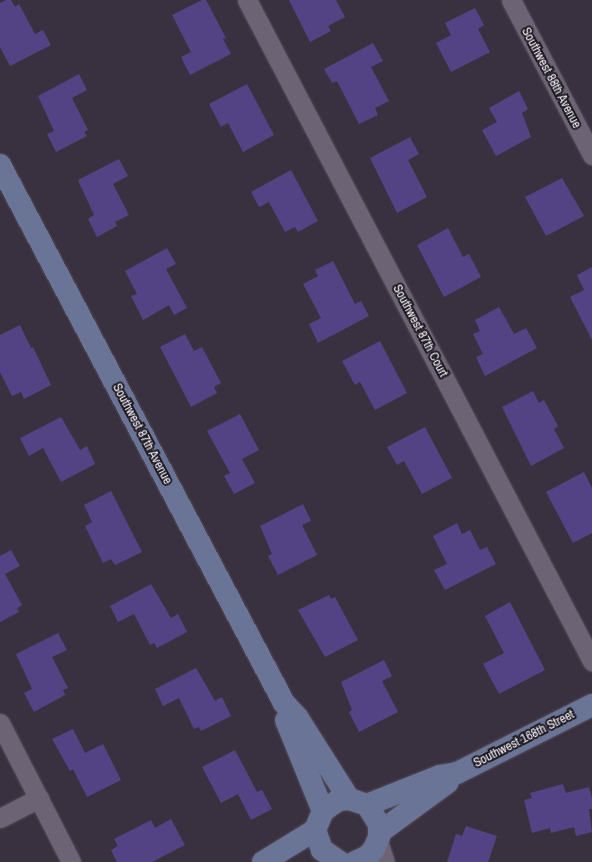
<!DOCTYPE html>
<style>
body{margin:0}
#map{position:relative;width:592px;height:862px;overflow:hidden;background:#3a3140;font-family:"Archivo Narrow",sans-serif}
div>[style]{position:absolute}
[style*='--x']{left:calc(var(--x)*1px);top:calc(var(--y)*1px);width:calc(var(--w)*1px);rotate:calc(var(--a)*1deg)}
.building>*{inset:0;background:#544384}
.roads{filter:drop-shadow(0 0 1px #544d5a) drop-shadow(0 0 1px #544d5a)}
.street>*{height:19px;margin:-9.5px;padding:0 9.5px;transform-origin:9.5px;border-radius:9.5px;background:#6c6374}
.secondary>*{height:22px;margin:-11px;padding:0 11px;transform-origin:11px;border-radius:11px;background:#6a7496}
span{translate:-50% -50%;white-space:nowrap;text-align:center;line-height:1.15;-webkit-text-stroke:4px #1f1b22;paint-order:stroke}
.street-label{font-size:13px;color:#f7f2fb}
</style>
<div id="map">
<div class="building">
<div style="clip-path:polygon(6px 0,11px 0,15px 7px,19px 4px,35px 34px,43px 30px,51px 45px,10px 66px,0 47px,0 3px)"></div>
<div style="clip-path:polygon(202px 0,206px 0,226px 38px,223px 39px,231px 54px,190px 75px,181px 57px,191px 52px,172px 15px)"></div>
<div style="clip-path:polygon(289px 0,336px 0,345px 17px,328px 26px,331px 31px,310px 42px)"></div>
<div style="clip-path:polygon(475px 8px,484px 25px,478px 29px,490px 52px,451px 72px,436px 43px,451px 35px,445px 23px)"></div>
<div style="clip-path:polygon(373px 43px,383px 61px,371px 67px,389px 101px,375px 108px,378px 115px,359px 124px,337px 81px,332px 83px,324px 69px)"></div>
<div style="clip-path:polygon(79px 74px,87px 90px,72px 98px,88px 130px,84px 132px,87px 136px,56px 152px,47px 134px,54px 131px,38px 96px)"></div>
<div style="clip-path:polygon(247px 84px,274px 135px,243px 152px,228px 123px,221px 127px,209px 104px)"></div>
<div style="clip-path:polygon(519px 91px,528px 109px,522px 113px,531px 137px,496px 156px,482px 130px,497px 122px,489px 108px)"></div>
<div style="clip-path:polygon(410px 137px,419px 154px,408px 160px,427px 197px,397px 213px,370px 158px)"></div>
<div style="clip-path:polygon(119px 159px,128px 176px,113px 184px,129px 215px,115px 222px,117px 226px,97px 237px,88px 219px,94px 215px,78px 180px)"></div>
<div style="clip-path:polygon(291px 170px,318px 221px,298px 232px,295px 227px,285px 232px,269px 202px,259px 207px,251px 192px)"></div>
<div style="clip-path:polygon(562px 178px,584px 216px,546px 236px,525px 197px)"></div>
<div style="clip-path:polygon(448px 228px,463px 257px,469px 254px,481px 277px,444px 297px,417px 245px)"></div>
<div style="clip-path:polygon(167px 248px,176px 264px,166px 269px,187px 308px,174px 315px,169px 305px,143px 320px,131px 296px,137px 294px,125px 271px)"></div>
<div style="clip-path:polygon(333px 261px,355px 304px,361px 301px,369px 316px,318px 343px,309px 324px,321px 318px,303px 284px,318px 276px,315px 270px)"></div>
<div style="clip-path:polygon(592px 267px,592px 340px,570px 297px,584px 290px,577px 275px)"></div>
<div style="clip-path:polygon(499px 307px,514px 334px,526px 328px,537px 348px,485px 376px,476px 357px,483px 354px,473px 334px,480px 331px,475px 320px)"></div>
<div style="clip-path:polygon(20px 325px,31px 348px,33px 347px,51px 385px,24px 399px,21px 392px,12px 396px,0 372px,0 335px)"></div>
<div style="clip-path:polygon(185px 334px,194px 351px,202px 347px,221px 383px,214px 387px,217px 393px,191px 407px,160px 347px)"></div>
<div style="clip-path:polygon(380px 341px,407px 393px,375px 410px,360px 382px,355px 385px,342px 361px)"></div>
<div style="clip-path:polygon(533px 391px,539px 403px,544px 400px,558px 426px,554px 429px,564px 448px,531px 466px,502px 407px)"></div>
<div style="clip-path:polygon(240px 414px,259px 450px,242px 459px,255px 483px,234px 494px,224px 476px,230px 473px,207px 431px)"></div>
<div style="clip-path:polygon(61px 417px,80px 450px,87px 446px,95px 464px,61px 482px,43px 448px,29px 456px,20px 438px)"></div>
<div style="clip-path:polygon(425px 427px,452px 478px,422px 494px,404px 461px,397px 465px,387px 447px)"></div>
<div style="clip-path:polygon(584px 472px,592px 488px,592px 533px,573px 543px,546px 492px)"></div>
<div style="clip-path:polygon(111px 491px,142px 552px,115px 565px,111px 559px,103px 563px,85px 526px,92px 522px,84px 505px)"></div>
<div style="clip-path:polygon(303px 504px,311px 521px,302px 525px,317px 555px,278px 575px,268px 556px,272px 554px,260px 526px)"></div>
<div style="clip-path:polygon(457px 523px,462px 534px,470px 530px,480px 550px,487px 547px,496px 564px,445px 590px,434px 570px,447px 564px,433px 536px)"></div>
<div style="clip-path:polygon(11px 550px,20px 566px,5px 574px,22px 605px,17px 608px,19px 612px,0 622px,0 556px)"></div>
<div style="clip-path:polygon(151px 584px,171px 618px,178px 614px,187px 632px,157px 648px,154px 643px,150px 645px,134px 614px,118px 622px,110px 606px)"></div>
<div style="clip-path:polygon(329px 595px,331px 599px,335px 597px,358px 640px,325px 657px,298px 610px)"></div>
<div style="clip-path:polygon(510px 602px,545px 670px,499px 694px,483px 664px,504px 653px,485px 616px)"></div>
<div style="clip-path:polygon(58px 633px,67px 650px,52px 657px,68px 688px,63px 690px,65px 695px,34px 712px,24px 693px,32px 689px,16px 654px)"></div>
<div style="clip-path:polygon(384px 660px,392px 676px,382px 681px,398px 712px,359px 732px,349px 712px,352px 710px,341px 682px)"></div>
<div style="clip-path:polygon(196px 668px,215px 701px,222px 697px,231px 716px,201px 731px,199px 727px,194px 729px,179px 698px,163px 706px,155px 689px)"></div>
<div style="clip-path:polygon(73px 729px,85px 753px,103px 744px,121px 780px,87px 797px,73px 769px,70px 771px,52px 739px)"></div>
<div style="clip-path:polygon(235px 750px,257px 792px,262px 790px,272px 809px,251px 820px,238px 794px,221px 803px,202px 767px)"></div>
<div style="clip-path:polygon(563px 784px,566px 793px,589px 787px,592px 798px,592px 809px,589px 809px,592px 832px,576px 836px,574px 827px,551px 833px,550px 828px,532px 833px,524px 800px,532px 798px,530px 793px)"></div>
<div style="clip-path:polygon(171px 819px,185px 845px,152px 862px,117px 862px,111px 850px,118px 846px,114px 839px,151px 820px,155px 828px)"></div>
<div style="clip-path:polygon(466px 826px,497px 836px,488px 862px,447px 862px,456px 834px,462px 836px)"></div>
</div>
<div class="roads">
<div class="street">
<div style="--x:247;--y:0;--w:746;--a:62.44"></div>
<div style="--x:511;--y:0;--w:175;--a:62.4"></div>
<div style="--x:0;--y:723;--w:156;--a:62.9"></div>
<div style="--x:0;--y:818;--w:44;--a:-27.1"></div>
<div style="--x:378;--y:841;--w:22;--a:72"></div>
</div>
<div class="secondary">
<div style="--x:0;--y:165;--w:608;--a:62.17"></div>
<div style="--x:284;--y:703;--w:19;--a:47"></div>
<div style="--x:297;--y:717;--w:97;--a:57.6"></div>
<div style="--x:286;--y:720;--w:98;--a:67.9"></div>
<div style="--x:367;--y:805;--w:79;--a:-21.7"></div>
<div style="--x:440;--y:776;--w:17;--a:-10"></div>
<div style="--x:457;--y:773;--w:151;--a:-26.7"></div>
<div style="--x:380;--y:832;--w:84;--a:-36.3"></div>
<div style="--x:263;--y:862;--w:61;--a:-31.6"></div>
<div style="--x:340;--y:862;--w:22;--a:-146"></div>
<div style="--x:322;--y:850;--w:21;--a:-109"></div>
<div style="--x:315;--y:830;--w:21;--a:-67"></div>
<div style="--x:323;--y:811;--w:19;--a:-35"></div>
<div style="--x:339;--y:800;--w:10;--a:-6"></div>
<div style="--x:349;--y:799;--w:19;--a:18"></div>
<div style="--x:367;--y:805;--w:22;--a:58"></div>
<div style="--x:379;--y:824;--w:13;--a:90"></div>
<div style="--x:379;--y:837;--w:13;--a:113"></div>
<div style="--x:374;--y:849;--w:9;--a:131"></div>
<div style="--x:368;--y:856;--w:14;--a:155"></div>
</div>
</div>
<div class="street-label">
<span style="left:551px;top:78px;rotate:62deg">Southwest 88th Avenue</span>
<span style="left:420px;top:331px;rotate:62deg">Southwest 87th Court</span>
<span style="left:142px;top:434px;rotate:62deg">Southwest 87th Avenue</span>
<span style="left:524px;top:739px;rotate:-27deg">Southwest 168th Street</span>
</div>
</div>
